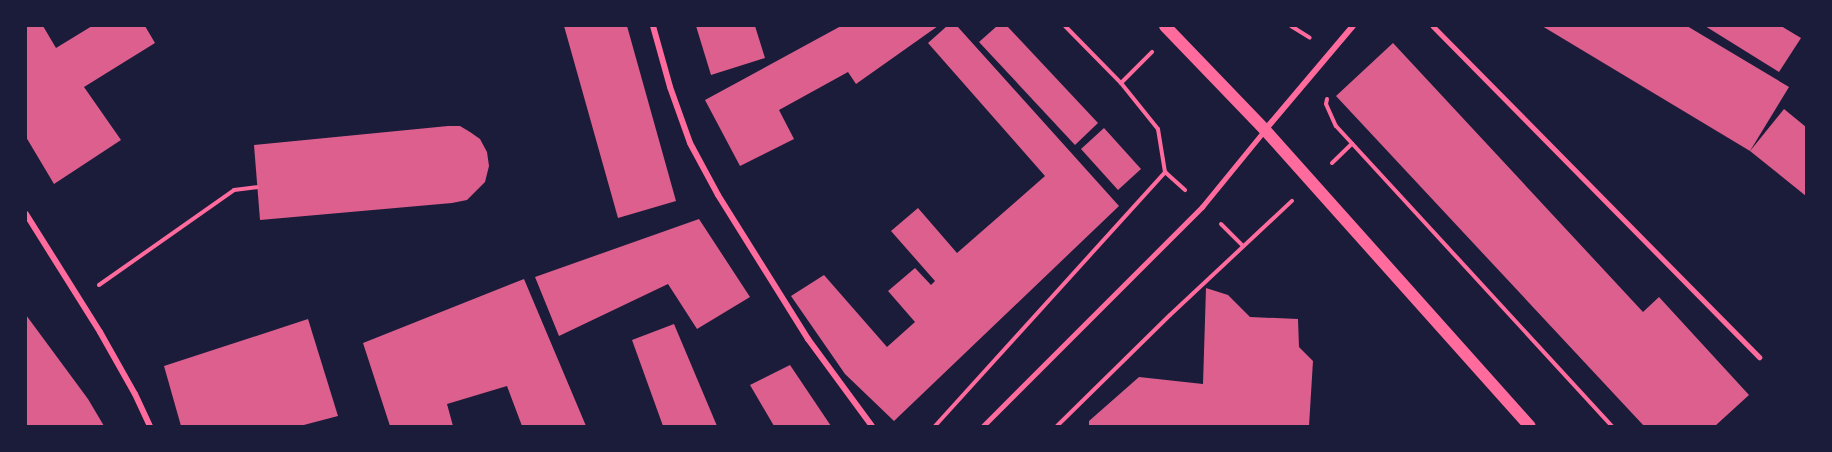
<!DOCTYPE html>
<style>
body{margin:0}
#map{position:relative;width:1832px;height:452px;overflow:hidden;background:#1b1b3a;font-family:Mulish,sans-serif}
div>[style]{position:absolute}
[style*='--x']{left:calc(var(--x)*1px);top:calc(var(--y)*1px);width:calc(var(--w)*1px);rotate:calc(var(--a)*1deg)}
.building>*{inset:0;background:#dd5f8e}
.path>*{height:4px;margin:-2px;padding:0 2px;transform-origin:2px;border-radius:2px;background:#ff6b9d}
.service>*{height:4.5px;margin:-2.25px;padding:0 2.25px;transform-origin:2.25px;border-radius:2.25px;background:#ff6b9d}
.minor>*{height:6px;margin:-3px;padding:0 3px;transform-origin:3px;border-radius:3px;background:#ff6b9d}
.secondary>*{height:12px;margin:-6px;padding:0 6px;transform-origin:6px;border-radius:6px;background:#ff6b9d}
span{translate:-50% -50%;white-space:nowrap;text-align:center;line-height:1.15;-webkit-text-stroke:4.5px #1b1b3a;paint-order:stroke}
.frame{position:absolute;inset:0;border:27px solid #1b1b3a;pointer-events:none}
</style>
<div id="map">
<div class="building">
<div style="clip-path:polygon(26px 26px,43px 26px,56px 48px,92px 26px,145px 26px,155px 43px,84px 87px,121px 140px,54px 184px,26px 137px)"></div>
<div style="clip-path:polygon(564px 26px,627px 26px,676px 201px,618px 218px)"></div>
<div style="clip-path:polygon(696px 26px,755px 26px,765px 58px,711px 75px)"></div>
<div style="clip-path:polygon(841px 26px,938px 26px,856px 84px,848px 72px,779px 110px,794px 139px,740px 166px,705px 100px)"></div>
<div style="clip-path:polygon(947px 26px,957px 26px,1119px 206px,894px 421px,845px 374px,791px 296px,824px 275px,887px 347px,915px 322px,888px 291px,915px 268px,931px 285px,935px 281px,891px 231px,918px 208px,957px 253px,1045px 176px,928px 43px)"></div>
<div style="clip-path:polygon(997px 26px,1007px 26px,1098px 123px,1075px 145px,979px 42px)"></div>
<div style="clip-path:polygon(1542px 26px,1687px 26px,1789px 87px,1750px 151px)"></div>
<div style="clip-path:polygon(1705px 26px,1781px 26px,1801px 38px,1779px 72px)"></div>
<div style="clip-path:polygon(1393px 43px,1643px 312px,1659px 297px,1749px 395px,1715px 426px,1644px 426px,1336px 96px)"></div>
<div style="clip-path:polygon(1784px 109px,1806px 127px,1806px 196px,1750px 151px)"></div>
<div style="clip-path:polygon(448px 126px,460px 126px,470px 132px,480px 139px,487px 152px,489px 166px,485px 182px,467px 200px,452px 203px,260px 220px,254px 145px)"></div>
<div style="clip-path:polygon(1104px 128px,1141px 169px,1118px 190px,1081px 149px)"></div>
<div style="clip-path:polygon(699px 219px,750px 297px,697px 329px,668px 284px,559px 336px,535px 277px)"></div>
<div style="clip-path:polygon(524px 279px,586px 426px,522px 426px,507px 386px,447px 404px,453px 426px,390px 426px,363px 343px)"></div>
<div style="clip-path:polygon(1206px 288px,1228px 295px,1250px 317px,1298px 319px,1299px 347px,1313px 361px,1309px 426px,1089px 426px,1089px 421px,1139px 377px,1203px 384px)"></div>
<div style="clip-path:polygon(26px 315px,88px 399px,104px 426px,26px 426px)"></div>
<div style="clip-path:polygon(308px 319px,338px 416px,300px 426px,181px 426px,164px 366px)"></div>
<div style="clip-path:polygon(674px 324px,717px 426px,663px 426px,632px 340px)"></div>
<div style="clip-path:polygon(790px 365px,831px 426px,774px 426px,750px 385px)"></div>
</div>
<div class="path">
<div style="--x:1065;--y:26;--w:80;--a:45.5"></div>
<div style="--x:1121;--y:83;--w:59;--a:51.2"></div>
<div style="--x:1158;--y:129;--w:44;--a:80.8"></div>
<div style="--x:1165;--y:172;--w:27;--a:42"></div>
<div style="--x:1291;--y:26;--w:22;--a:32"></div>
<div style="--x:1121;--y:83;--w:44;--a:-45"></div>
<div style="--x:1327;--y:99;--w:5;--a:101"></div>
<div style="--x:1326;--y:104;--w:24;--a:66"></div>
<div style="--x:1336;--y:126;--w:408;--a:47.4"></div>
<div style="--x:1332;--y:163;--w:28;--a:-44"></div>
<div style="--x:1221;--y:224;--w:31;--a:45"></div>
<div style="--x:99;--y:285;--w:165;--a:-35.1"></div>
<div style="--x:234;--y:190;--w:23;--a:-7"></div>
<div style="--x:935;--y:426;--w:343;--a:-47.8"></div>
<div style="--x:1057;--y:426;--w:158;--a:-44.5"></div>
<div style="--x:1170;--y:315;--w:167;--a:-43.1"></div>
</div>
<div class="service">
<div style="--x:1433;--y:26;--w:465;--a:45.4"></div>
<div style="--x:983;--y:426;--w:310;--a:-45"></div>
<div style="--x:1202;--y:207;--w:98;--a:-50.8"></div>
</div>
<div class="minor">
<div style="--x:653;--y:26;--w:63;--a:74.4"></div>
<div style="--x:670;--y:87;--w:59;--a:70.3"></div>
<div style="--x:690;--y:143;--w:59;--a:61.7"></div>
<div style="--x:718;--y:195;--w:170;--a:58"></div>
<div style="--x:808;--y:339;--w:108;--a:53.7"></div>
<div style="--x:1265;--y:130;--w:136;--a:-49.8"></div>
<div style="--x:26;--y:214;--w:139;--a:57.9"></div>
<div style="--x:100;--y:332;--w:71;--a:60.6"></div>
<div style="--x:135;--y:394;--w:35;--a:65"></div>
</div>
<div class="secondary">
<div style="--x:1165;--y:26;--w:144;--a:46.1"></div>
<div style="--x:1265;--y:130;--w:397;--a:48.2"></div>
</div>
<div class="frame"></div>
</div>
